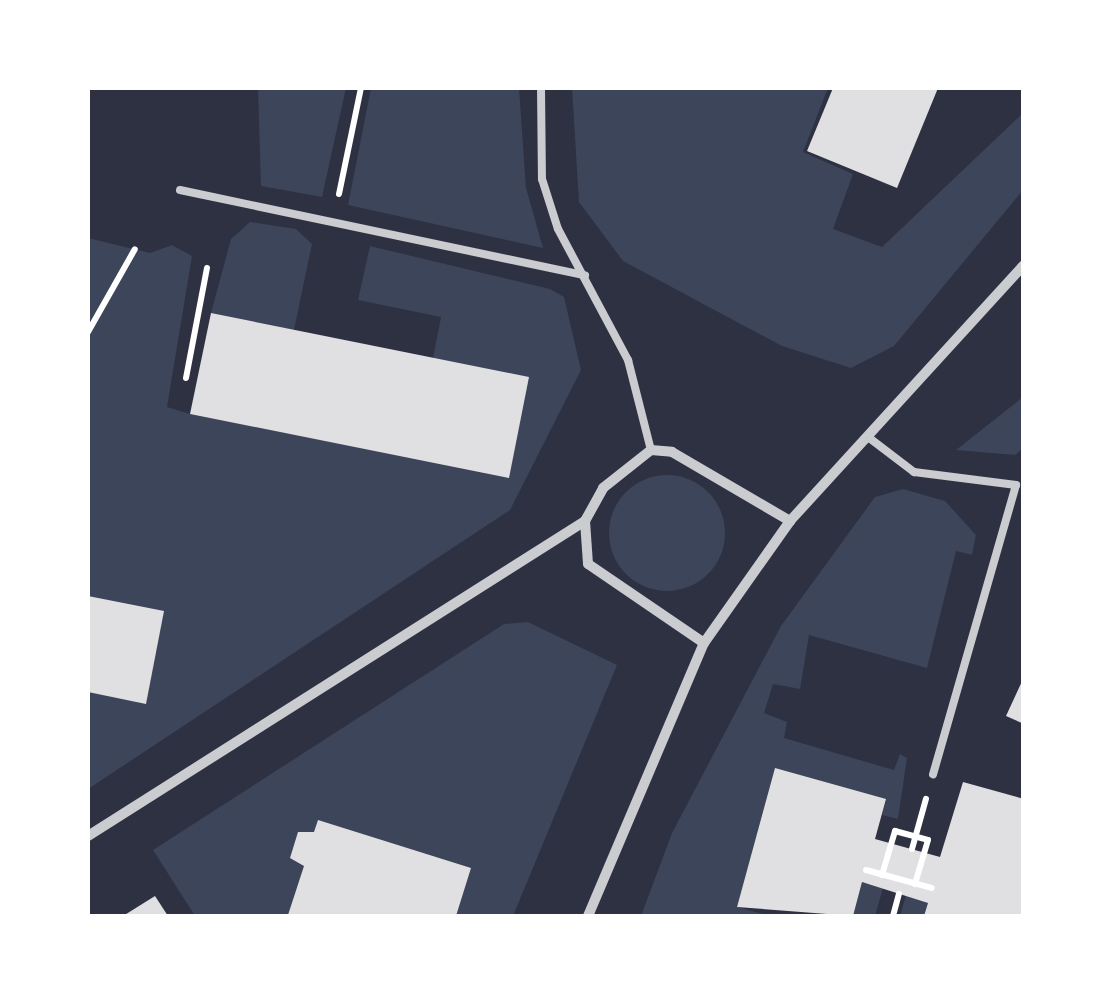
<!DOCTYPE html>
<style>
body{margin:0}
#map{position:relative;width:1111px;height:1004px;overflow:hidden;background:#2d3142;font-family:"Golos Text",sans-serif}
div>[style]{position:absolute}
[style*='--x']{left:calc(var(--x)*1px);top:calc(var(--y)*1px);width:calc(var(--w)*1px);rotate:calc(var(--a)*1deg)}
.green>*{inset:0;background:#3c4559}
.round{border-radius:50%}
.building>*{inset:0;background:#e0e0e3}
.path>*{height:6px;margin:-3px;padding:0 3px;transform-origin:3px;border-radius:3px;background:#fff}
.service>*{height:8px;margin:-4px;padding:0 4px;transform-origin:4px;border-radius:4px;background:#caccd0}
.minor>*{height:10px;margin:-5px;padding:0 5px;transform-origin:5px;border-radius:5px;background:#caccd0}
span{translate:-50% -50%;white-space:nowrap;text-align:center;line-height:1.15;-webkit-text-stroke:10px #fff;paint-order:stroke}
.frame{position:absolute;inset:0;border:90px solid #fff;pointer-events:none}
</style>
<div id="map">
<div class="green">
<div style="clip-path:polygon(258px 88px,346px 88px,322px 197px,261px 186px)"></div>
<div style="clip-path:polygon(371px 88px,519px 88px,526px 188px,543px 248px,348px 205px)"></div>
<div style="clip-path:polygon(572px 88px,828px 88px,803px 152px,853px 174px,833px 229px,882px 247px,1023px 113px,1023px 190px,894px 346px,851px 368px,782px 346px,623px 261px,579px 202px)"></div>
<div style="clip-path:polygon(250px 222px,296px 229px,312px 244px,294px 330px,211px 313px,231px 239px)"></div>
<div style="clip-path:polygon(88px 238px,150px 253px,172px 245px,192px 256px,167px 407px,190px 414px,509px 477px,433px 358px,441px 317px,358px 300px,370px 246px,550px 289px,564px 297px,581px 370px,510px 510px,88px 789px)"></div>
<div style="clip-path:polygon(1023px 397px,1023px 448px,1015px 455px,956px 450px)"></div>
<div class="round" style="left:609px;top:475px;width:116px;height:116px"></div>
<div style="clip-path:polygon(903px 489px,945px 501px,976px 535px,972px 555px,956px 551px,927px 668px,809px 635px,800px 689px,773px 684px,764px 713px,787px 722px,784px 738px,894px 770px,900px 754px,907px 758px,898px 819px,882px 815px,886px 800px,776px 769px,737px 907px,770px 916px,641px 916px,672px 833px,781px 626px,875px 497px)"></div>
<div style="clip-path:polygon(528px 622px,617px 665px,513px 916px,456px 916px,470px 868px,318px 821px,291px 916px,195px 916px,153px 850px,504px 624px)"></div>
<div style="clip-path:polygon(862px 882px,883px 888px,875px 916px,853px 916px)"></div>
<div style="clip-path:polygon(906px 895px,928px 903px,924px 916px,900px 916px)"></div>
</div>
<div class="building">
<div style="clip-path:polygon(833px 88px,938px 88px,897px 188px,807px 151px)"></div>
<div style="clip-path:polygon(211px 313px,529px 377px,509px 478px,190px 414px)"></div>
<div style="clip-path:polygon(88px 596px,164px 611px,146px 704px,88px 692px)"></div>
<div style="clip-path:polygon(1024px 677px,1024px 724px,1006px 716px)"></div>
<div style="clip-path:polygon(775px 768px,886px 799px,875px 839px,940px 857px,963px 782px,1024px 799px,1024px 916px,924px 916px,928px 903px,862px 882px,853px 916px,737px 907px)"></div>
<div style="clip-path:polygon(318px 820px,471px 868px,456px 916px,288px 915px,304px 866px,290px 858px,298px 832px,314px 832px)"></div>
<div style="clip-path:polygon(155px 896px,168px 916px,123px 916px)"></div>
</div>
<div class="path">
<div style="--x:339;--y:194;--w:108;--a:-78.3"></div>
<div style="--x:88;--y:332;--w:95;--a:-60.5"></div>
<div style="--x:186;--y:378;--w:112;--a:-79.2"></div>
<div style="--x:912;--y:849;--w:52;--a:-74.4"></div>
<div style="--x:866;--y:870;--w:68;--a:15.3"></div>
<div style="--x:882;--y:875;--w:46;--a:-73.5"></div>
<div style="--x:895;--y:831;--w:34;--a:15"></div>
<div style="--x:928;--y:840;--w:46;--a:106.5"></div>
<div style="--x:893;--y:916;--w:23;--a:-75"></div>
</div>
<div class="service">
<div style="--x:541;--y:88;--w:91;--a:89.4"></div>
<div style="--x:542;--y:179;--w:52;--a:72.3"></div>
<div style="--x:558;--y:229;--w:149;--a:61.9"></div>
<div style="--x:628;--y:360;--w:93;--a:75.7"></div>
<div style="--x:180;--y:190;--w:414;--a:11.9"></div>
<div style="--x:868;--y:437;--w:58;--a:37.3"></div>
<div style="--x:914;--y:472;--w:103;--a:7.3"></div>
<div style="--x:1016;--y:485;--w:301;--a:106"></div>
</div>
<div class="minor">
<div style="--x:704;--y:643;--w:140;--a:-145.7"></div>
<div style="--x:588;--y:564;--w:43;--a:-94"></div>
<div style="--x:585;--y:521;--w:38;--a:-61"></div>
<div style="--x:603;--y:488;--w:61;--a:-38.4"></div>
<div style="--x:651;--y:450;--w:21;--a:5"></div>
<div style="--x:672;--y:452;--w:137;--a:30.3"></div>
<div style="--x:88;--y:836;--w:588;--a:-32.37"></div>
<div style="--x:588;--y:916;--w:297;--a:-67"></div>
<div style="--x:704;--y:643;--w:149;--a:-54.8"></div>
<div style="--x:790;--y:521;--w:347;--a:-47.6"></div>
</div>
<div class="frame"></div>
</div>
